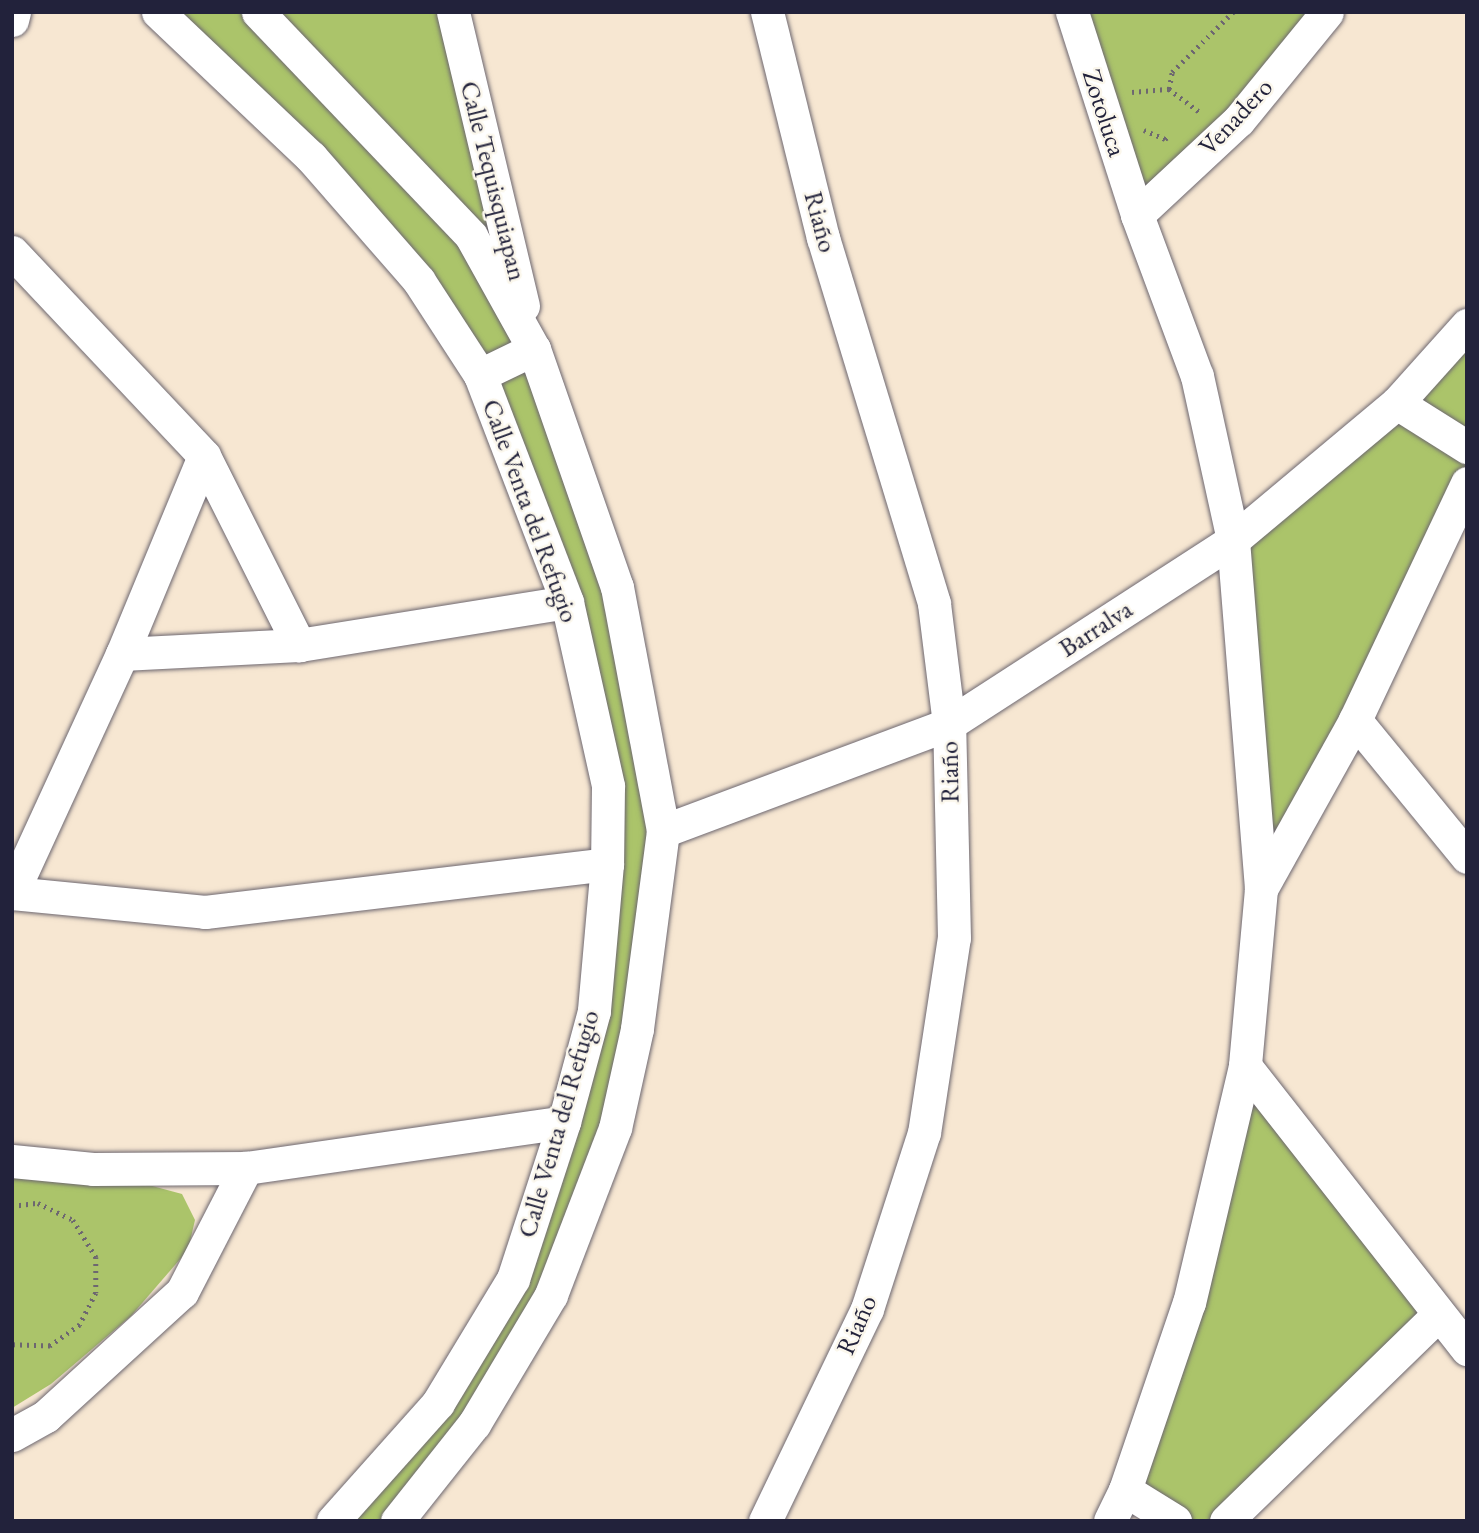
<!DOCTYPE html>
<meta charset="utf-8">
<style>
body{margin:0}
#map{position:relative;width:1479px;height:1533px;overflow:hidden;background:#f7e7d2;font-family:"EB Garamond",serif}
div>[style]{position:absolute}
[style*='--x']{left:calc(var(--x)*1px);top:calc(var(--y)*1px);width:calc(var(--w)*1px);rotate:calc(var(--a)*1deg)}
.green>*{inset:0;background:#abc46a}
.path>*{height:4.5px;margin-top:-2.25px;transform-origin:0;background:repeating-linear-gradient(90deg,#6d6770 0 2px,transparent 0 7px)}
.roads{filter:drop-shadow(0 0 2px #6d6770) drop-shadow(0 0 2px #6d6770)}
.minor>*{height:33px;margin:-16.5px;padding:0 16.5px;transform-origin:16.5px;border-radius:16.5px;background:#fff}
span{translate:-50% -50%;white-space:nowrap;text-align:center;line-height:1.15;-webkit-text-stroke:5px #fbf7ec;paint-order:stroke}
.street-label{font-size:26px;color:#22223b}
.frame{position:absolute;inset:0;border:14px solid #22223b;pointer-events:none}
</style>
<div id="map">
<div class="green">
<div style="clip-path:polygon(158px 12px,453px 12px,534px 349px,617px 587px,663px 831px,637px 1029px,551px 1295px,397px 1521px,333px 1521px,513px 1279px,564px 1122px,607px 864px,567px 602px,419px 280px)"></div>
<div style="clip-path:polygon(1072px 12px,1327px 12px,1137px 215px)"></div>
<div style="clip-path:polygon(1467px 325px,1467px 483px,1261px 889px,1233px 540px)"></div>
<div style="clip-path:polygon(1245px 1066px,1437px 1316px,1226px 1521px,1175px 1521px,1125px 1490px)"></div>
<div style="clip-path:polygon(12px 1177px,130px 1180px,182px 1194px,195px 1220px,188px 1250px,131px 1316px,51px 1384px,12px 1408px)"></div>
</div>
<div class="path">
<div style="--x:1150;--y:12;--w:27;--a:0"></div>
<div style="--x:1169;--y:89;--w:17;--a:-80"></div>
<div style="--x:1172;--y:72;--w:86;--a:-44.5"></div>
<div style="--x:1132;--y:92;--w:37;--a:-5"></div>
<div style="--x:1169;--y:89;--w:38;--a:37"></div>
<div style="--x:1144;--y:130;--w:23;--a:23"></div>
<div style="--x:1165;--y:139;--w:6;--a:-39"></div>
<div style="--x:12;--y:1206;--w:26;--a:-7"></div>
<div style="--x:38;--y:1203;--w:39;--a:26"></div>
<div style="--x:73;--y:1220;--w:44;--a:58.1"></div>
<div style="--x:96;--y:1257;--w:36;--a:90"></div>
<div style="--x:96;--y:1293;--w:36;--a:117"></div>
<div style="--x:80;--y:1325;--w:37;--a:145"></div>
<div style="--x:50;--y:1346;--w:38;--a:-178"></div>
</div>
<div class="roads">
<div class="minor">
<div style="--x:158;--y:12;--w:211;--a:43.5"></div>
<div style="--x:311;--y:157;--w:164;--a:48.9"></div>
<div style="--x:419;--y:281;--w:112;--a:57"></div>
<div style="--x:480;--y:375;--w:243;--a:69"></div>
<div style="--x:567;--y:602;--w:189;--a:77.4"></div>
<div style="--x:608;--y:786;--w:78;--a:90.7"></div>
<div style="--x:607;--y:864;--w:148;--a:95.1"></div>
<div style="--x:594;--y:1011;--w:115;--a:105.1"></div>
<div style="--x:564;--y:1122;--w:165;--a:108"></div>
<div style="--x:513;--y:1279;--w:145;--a:121.2"></div>
<div style="--x:438;--y:1403;--w:158;--a:131.7"></div>
<div style="--x:258;--y:12;--w:309;--a:46.4"></div>
<div style="--x:471;--y:236;--w:129;--a:60.9"></div>
<div style="--x:534;--y:349;--w:252;--a:70.8"></div>
<div style="--x:617;--y:587;--w:248;--a:79.3"></div>
<div style="--x:663;--y:831;--w:200;--a:97.5"></div>
<div style="--x:637;--y:1029;--w:101;--a:102.5"></div>
<div style="--x:615;--y:1128;--w:179;--a:111"></div>
<div style="--x:551;--y:1295;--w:150;--a:120.8"></div>
<div style="--x:474;--y:1424;--w:124;--a:128.4"></div>
<div style="--x:453;--y:12;--w:302;--a:76.6"></div>
<div style="--x:1072;--y:12;--w:213;--a:72.2"></div>
<div style="--x:1137;--y:215;--w:172;--a:69.6"></div>
<div style="--x:1197;--y:376;--w:168;--a:77.6"></div>
<div style="--x:1233;--y:540;--w:350;--a:85.4"></div>
<div style="--x:1261;--y:889;--w:178;--a:95.2"></div>
<div style="--x:1245;--y:1066;--w:243;--a:103.3"></div>
<div style="--x:1189;--y:1302;--w:199;--a:108.8"></div>
<div style="--x:1125;--y:1490;--w:34;--a:116"></div>
<div style="--x:12;--y:20;--w:8;--a:-76"></div>
<div style="--x:1137;--y:215;--w:139;--a:-43"></div>
<div style="--x:1239;--y:120;--w:139;--a:-50.8"></div>
<div style="--x:12;--y:252;--w:280;--a:46.7"></div>
<div style="--x:204;--y:456;--w:212;--a:63.3"></div>
<div style="--x:480;--y:375;--w:60;--a:-25.7"></div>
<div style="--x:1397;--y:403;--w:83;--a:32.2"></div>
<div style="--x:122;--y:654;--w:177;--a:-2.9"></div>
<div style="--x:299;--y:645;--w:271;--a:-9.1"></div>
<div style="--x:1355;--y:720;--w:177;--a:50.7"></div>
<div style="--x:663;--y:831;--w:305;--a:-20.5"></div>
<div style="--x:949;--y:724;--w:338;--a:-32.9"></div>
<div style="--x:1233;--y:540;--w:214;--a:-39.9"></div>
<div style="--x:1397;--y:403;--w:105;--a:-48.1"></div>
<div style="--x:1261;--y:889;--w:193;--a:-60.9"></div>
<div style="--x:1355;--y:720;--w:262;--a:-64.7"></div>
<div style="--x:12;--y:893;--w:194;--a:5.6"></div>
<div style="--x:205;--y:912;--w:405;--a:-6.8"></div>
<div style="--x:12;--y:893;--w:263;--a:-65.3"></div>
<div style="--x:122;--y:654;--w:214;--a:-67.5"></div>
<div style="--x:1245;--y:1066;--w:360;--a:51.9"></div>
<div style="--x:12;--y:1161;--w:81;--a:5.6"></div>
<div style="--x:93;--y:1169;--w:153;--a:-0.4"></div>
<div style="--x:246;--y:1168;--w:321;--a:-8.2"></div>
<div style="--x:12;--y:1435;--w:39;--a:-29"></div>
<div style="--x:46;--y:1416;--w:184;--a:-42.4"></div>
<div style="--x:182;--y:1292;--w:140;--a:-62.7"></div>
<div style="--x:1125;--y:1490;--w:59;--a:31.8"></div>
<div style="--x:765;--y:1521;--w:235;--a:-64.3"></div>
<div style="--x:867;--y:1309;--w:185;--a:-72.1"></div>
<div style="--x:924;--y:1133;--w:197;--a:-81.3"></div>
<div style="--x:954;--y:938;--w:214;--a:-91.3"></div>
<div style="--x:949;--y:724;--w:122;--a:-97.1"></div>
<div style="--x:934;--y:603;--w:382;--a:-106.9"></div>
<div style="--x:823;--y:238;--w:233;--a:-103.9"></div>
<div style="--x:1226;--y:1521;--w:294;--a:-44.2"></div>
</div>
</div>
<div class="street-label">
<span style="left:1104px;top:113px;rotate:72deg">Zotoluca</span>
<span style="left:1236px;top:117px;rotate:-47deg">Venadero</span>
<span style="left:493px;top:181px;rotate:76deg">Calle Tequisquiapan</span>
<span style="left:820px;top:222px;rotate:75deg">Riaño</span>
<span style="left:530px;top:511px;rotate:70deg">Calle Venta del Refugio</span>
<span style="left:1096px;top:629px;rotate:-33deg">Barralva</span>
<span style="left:950px;top:772px;rotate:-91deg">Riaño</span>
<span style="left:559px;top:1124px;rotate:-74deg">Calle Venta del Refugio</span>
<span style="left:857px;top:1325px;rotate:-66deg">Riaño</span>
</div>
<div class="frame"></div>
</div>
